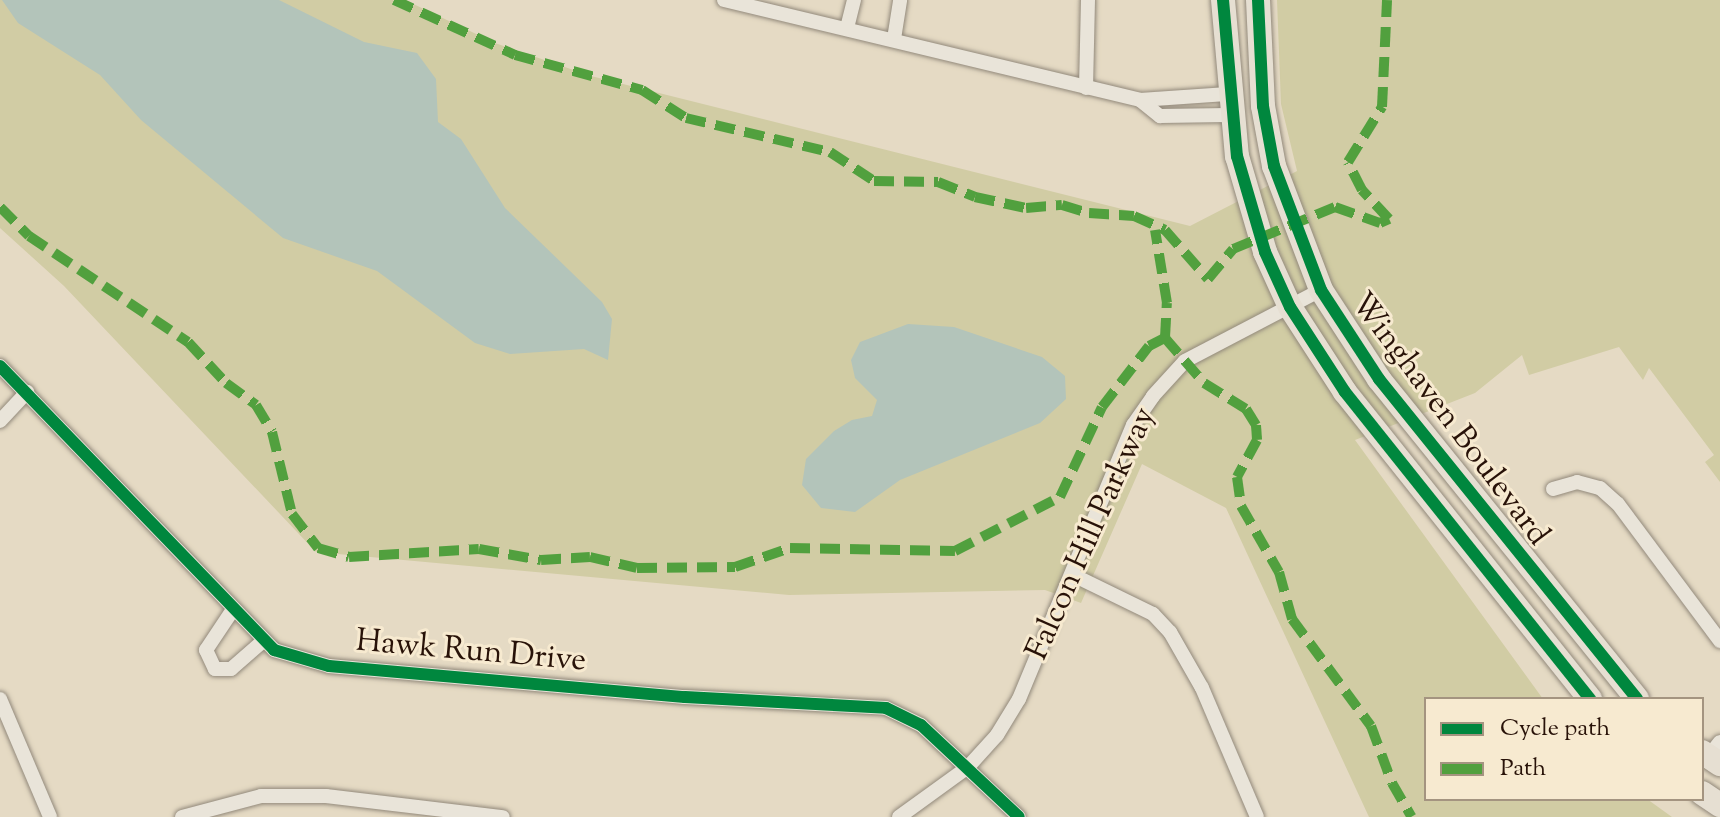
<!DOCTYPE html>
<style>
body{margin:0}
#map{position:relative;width:1720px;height:817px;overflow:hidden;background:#e5dac4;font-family:"Sorts Mill Goudy",serif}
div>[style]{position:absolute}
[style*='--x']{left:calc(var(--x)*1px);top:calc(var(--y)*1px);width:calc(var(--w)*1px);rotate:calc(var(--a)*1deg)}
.green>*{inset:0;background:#d1cca4}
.water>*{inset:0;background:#b3c4ba}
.roads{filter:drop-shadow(0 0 2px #92897b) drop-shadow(0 0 2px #92897b)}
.street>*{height:14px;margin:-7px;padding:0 7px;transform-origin:7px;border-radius:7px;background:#e9e4d9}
.primary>*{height:24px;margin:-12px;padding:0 12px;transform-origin:12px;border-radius:12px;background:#e6dfd2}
.quiet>*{height:10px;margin-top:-5px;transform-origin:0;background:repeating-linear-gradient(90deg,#51a03e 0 20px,transparent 0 30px)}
.cycleway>*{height:12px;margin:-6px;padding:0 6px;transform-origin:6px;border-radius:6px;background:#00873e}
span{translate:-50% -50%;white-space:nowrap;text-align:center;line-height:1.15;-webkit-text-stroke:6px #f7ead0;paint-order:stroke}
.street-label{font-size:32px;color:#281208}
.legend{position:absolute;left:1424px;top:697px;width:280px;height:104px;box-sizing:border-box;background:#f7ead0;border:2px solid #a49480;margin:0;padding:10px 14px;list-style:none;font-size:24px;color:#281208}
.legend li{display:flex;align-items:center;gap:16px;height:40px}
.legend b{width:40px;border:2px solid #a49480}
</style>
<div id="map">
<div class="green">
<div style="clip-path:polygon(0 0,405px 0,495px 43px,591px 76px,1190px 226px,1297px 171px,1281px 104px,1277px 0,1720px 0,1720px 482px,1705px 462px,1714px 455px,1649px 368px,1643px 380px,1619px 347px,1529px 375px,1522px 355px,1475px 393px,1355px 440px,1543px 699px,1426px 699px,1426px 799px,1647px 799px,1672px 817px,1369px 817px,1226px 508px,1142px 464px,1081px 603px,1045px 590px,789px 595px,316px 552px,64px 286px,0 228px)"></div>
</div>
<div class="water">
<div style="clip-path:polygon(2px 0,279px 0,364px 42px,417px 53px,436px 79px,438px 122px,461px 139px,505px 208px,602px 302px,612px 319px,608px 360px,584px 349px,510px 354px,475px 343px,377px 271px,283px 238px,141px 120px,100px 75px,18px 23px)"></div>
<div style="clip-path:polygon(908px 324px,954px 327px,1042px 357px,1065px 376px,1066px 399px,1040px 423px,900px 480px,855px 512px,821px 508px,802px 485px,806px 459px,834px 431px,852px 420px,872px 416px,877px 400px,855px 378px,851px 360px,860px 342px)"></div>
</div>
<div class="roads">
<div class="street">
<div style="--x:724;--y:0;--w:428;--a:13.5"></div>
<div style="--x:1140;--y:100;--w:88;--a:-3.9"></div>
<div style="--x:847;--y:28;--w:29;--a:-76"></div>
<div style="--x:894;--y:39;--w:39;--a:-81"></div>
<div style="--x:1086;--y:88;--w:88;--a:-88.7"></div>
<div style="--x:1140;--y:100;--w:26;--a:39"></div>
<div style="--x:1160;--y:116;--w:70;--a:-0.8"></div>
<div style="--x:0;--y:366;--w:395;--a:46"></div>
<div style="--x:274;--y:650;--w:57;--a:16.2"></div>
<div style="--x:329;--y:666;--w:357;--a:5"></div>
<div style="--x:685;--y:697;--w:201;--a:3.1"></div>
<div style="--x:886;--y:708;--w:39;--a:26"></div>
<div style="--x:921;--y:725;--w:134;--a:43.2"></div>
<div style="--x:0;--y:421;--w:40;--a:-47"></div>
<div style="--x:1553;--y:489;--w:25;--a:-16"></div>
<div style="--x:1577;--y:482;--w:24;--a:15"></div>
<div style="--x:1600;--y:488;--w:24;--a:42"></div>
<div style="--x:1618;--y:504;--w:171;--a:53.3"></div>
<div style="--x:1073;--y:575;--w:89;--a:26"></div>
<div style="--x:1153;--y:614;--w:25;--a:47"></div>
<div style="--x:1170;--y:632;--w:64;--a:60.3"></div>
<div style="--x:1202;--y:688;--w:140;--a:66.9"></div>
<div style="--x:232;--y:611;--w:47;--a:123.7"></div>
<div style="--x:206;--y:650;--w:21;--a:65"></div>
<div style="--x:215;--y:669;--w:16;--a:0"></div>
<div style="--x:231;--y:669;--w:43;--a:-41.2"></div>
<div style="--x:0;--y:699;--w:128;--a:67"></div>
<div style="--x:1705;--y:761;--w:24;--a:-52"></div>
<div style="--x:182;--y:817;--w:82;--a:-14.9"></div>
<div style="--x:261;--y:796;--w:65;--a:0"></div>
<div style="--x:326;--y:796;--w:178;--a:6.8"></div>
<div style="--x:899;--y:817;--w:85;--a:-35.9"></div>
<div style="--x:968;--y:767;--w:43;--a:-47.8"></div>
<div style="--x:997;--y:735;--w:42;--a:-58.6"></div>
<div style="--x:1019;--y:699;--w:297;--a:-67.4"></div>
<div style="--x:1133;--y:425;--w:35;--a:-55"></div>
<div style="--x:1153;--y:396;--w:47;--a:-47.6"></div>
<div style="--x:1185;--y:361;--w:153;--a:-27.6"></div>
</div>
<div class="primary">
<div style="--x:1223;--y:0;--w:157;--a:84.9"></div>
<div style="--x:1237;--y:156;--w:100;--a:73.7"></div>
<div style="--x:1265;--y:252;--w:60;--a:65.6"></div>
<div style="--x:1290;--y:307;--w:101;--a:57.1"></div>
<div style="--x:1345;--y:392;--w:393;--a:51.4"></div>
<div style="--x:1258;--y:0;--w:106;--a:87.3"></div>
<div style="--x:1263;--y:106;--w:61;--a:79.6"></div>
<div style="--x:1274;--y:166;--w:133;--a:69.2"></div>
<div style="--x:1321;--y:290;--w:106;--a:56.9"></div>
<div style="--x:1379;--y:379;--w:411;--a:51.1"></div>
<div style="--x:1702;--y:752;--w:22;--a:34"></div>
<div style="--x:1702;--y:793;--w:22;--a:34"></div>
</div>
</div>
<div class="quiet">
<div style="--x:394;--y:0;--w:133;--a:24.4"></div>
<div style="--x:515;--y:55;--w:132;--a:15.4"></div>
<div style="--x:642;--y:90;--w:52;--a:32.5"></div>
<div style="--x:686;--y:118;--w:148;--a:13.3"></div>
<div style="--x:830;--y:152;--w:53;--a:33.4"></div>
<div style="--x:874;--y:181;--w:64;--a:0.9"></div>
<div style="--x:938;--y:182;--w:40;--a:22"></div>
<div style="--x:975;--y:197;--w:52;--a:12.2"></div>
<div style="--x:1026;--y:208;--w:36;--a:-5"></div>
<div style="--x:1062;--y:205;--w:28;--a:17"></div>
<div style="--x:1089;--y:213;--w:45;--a:3.8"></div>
<div style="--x:1134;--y:216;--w:34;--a:24"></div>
<div style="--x:1165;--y:230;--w:65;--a:48.7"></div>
<div style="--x:1208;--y:279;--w:39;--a:-50"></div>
<div style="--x:1233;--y:249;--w:110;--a:-22.4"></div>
<div style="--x:1335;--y:207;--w:48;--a:19.6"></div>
<div style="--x:1380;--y:223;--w:10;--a:-24"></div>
<div style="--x:1389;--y:219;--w:40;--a:-133"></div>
<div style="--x:1362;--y:190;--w:31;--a:-117"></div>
<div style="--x:1348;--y:162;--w:65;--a:-58.3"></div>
<div style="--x:1382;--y:107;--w:107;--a:-87.3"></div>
<div style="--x:0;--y:207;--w:41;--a:45"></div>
<div style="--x:29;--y:236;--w:191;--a:33.7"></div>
<div style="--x:188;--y:342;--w:56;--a:47.2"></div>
<div style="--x:226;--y:383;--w:37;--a:36"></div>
<div style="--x:256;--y:405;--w:31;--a:59"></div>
<div style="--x:272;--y:432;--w:84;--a:76.3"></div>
<div style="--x:292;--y:514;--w:43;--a:52.6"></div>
<div style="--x:318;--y:548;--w:32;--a:16"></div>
<div style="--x:349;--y:557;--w:130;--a:-3.5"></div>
<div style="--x:479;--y:549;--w:63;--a:10.1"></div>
<div style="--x:541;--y:560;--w:49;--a:-3.5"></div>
<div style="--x:590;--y:557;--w:48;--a:13.2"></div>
<div style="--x:637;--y:568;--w:98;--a:-0.6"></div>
<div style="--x:735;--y:567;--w:58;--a:-19.1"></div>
<div style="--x:790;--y:548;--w:165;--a:1"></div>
<div style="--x:955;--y:551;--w:118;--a:-27.2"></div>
<div style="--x:1060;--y:497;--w:99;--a:-65"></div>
<div style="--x:1102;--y:407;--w:77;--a:-52.4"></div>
<div style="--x:1149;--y:346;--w:18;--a:-27"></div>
<div style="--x:1165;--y:338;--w:35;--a:-87"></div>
<div style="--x:1167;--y:303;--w:74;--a:-99.3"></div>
<div style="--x:1165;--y:338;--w:60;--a:49.1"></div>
<div style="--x:1204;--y:383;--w:49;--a:31.8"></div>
<div style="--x:1246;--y:409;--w:19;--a:58"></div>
<div style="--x:1256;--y:425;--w:15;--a:86"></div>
<div style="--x:1257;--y:440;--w:42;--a:118.4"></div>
<div style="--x:1237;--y:477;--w:29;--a:82"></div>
<div style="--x:1241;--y:506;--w:76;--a:60.1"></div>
<div style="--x:1279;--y:572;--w:49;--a:74.5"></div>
<div style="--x:1292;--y:619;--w:133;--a:53.6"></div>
<div style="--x:1371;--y:726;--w:61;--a:69.8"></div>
<div style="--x:1392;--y:783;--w:39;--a:60"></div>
</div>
<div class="cycleway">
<div style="--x:1223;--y:0;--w:157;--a:84.9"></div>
<div style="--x:1237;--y:156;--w:100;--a:73.7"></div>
<div style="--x:1265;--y:252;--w:60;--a:65.6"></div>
<div style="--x:1290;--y:307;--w:101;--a:57.1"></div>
<div style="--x:1345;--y:392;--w:393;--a:51.4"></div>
<div style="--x:1258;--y:0;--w:106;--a:87.3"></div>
<div style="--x:1263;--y:106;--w:61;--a:79.6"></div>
<div style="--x:1274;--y:166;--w:133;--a:69.2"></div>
<div style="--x:1321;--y:290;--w:106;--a:56.9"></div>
<div style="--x:1379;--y:379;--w:411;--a:51.1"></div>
<div style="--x:0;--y:366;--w:395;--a:46"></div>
<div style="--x:274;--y:650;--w:57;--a:16.2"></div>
<div style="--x:329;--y:666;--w:357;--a:5"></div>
<div style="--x:685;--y:697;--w:201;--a:3.1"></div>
<div style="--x:886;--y:708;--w:39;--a:26"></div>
<div style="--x:921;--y:725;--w:134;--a:43.2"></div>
</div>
<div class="street-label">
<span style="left:1449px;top:420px;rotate:53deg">Winghaven Boulevard</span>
<span style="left:1092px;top:534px;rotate:-66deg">Falcon Hill Parkway</span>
<span style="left:471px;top:652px;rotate:5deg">Hawk Run Drive</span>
</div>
<ul class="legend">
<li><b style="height:10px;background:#00873e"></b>Cycle path</li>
<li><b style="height:10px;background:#51a03e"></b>Path</li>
</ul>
</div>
